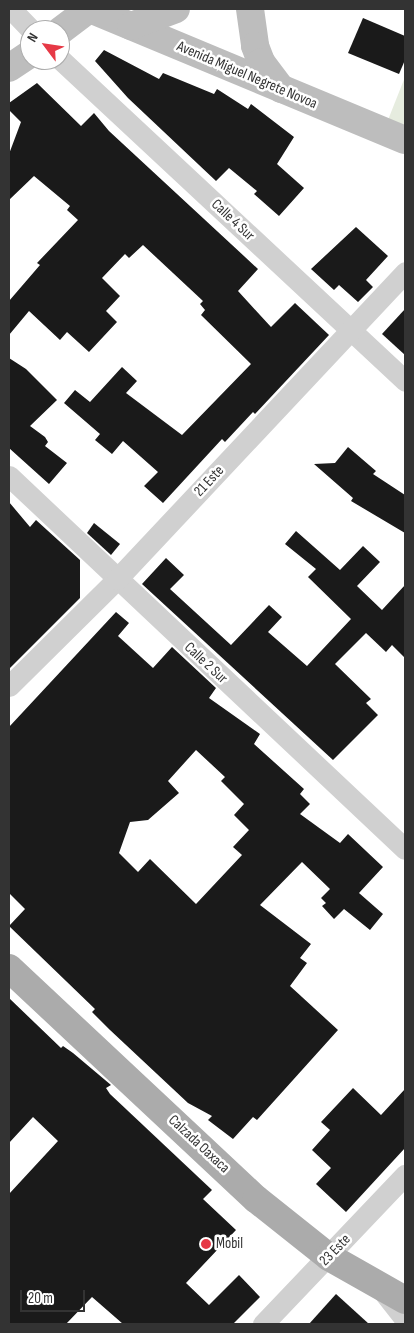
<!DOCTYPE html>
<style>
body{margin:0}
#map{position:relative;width:414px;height:1333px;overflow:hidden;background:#fff;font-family:"Sofia Sans Condensed",sans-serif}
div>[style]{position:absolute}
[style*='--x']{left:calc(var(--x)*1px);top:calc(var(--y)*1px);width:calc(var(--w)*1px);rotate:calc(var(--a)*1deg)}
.green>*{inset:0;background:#e6ecdf}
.building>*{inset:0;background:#1a1a1a}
.minor>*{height:21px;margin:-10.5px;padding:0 10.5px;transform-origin:10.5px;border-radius:10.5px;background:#d0d0d0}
.secondary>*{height:28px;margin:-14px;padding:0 14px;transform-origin:14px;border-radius:14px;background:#bdbdbd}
.primary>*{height:28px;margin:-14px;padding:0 14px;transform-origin:14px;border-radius:14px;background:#ababab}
.dots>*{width:14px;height:14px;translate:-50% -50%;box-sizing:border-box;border:2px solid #fff;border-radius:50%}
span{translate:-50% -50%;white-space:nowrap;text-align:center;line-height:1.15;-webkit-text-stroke:5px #fff;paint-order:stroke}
.street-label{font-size:15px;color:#333}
.poi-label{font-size:15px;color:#333}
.left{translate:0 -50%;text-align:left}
.frame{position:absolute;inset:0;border:10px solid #333;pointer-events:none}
.north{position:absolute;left:20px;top:20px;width:50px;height:50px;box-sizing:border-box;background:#fff;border:1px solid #adadad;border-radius:50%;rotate:301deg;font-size:14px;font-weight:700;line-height:20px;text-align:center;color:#333}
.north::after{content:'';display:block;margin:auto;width:18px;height:22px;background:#e63946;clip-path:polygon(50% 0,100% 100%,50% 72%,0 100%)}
.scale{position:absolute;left:20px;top:1290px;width:65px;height:22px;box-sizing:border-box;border:2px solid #333;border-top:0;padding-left:6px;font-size:15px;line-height:18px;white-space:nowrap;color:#333;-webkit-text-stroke:4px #fff;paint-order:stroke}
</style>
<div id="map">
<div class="green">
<div style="clip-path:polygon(405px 77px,405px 133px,386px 125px)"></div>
</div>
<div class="building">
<div style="clip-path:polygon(363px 18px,405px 36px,405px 60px,399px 74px,348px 53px)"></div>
<div style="clip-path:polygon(104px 50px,159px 79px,163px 73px,214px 94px,217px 89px,248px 109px,251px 104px,294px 137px,277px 164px,304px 188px,279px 216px,254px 194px,257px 191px,229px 168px,216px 181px,128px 98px,95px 61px)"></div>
<div style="clip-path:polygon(37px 83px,81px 126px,94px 113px,109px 131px,258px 269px,238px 291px,271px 327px,295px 303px,329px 335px,255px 414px,253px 412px,225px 442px,222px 439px,163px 503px,144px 486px,158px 472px,123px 441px,112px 454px,95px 440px,100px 434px,64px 403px,75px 390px,90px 402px,122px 367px,137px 381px,126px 393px,182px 435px,251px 364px,201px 315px,205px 310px,200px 304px,203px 301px,143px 245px,129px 258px,125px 254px,102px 278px,120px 296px,106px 311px,117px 322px,89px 352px,67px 332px,60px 340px,29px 311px,9px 335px,9px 301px,40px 265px,37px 263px,78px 220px,67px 210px,70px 206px,34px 176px,9px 200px,9px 154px,21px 122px,9px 110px,9px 103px)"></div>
<div style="clip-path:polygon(356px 227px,388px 256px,366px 280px,373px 287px,358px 302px,339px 285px,334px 290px,311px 269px)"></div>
<div style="clip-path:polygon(405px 309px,405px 355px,382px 334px)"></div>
<div style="clip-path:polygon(9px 358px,26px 369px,57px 400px,30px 426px,45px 437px,48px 442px,45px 446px,67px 463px,49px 484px,9px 448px)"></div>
<div style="clip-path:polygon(348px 447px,376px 471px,373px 474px,405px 495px,405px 533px,351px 501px,353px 498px,314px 464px,335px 463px)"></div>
<div style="clip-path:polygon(9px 502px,30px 527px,36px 520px,80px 560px,80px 598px,9px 669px)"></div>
<div style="clip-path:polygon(94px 523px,120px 544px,111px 555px,87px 533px)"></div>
<div style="clip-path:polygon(296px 531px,340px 570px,363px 546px,380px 562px,357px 586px,382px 610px,405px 585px,405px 658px,392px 645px,386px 652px,366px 633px,335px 664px,371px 699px,366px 703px,378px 715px,333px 760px,142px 584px,166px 558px,184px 575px,170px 589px,231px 645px,269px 605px,282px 617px,268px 632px,307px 666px,351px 619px,308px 577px,316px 569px,285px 544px)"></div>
<div style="clip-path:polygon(evenodd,116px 612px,129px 623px,118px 636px,153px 668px,172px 647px,216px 688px,209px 698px,260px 734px,254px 744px,304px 789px,300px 794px,310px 804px,300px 814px,340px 843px,348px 834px,383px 867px,359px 893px,383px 914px,370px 930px,344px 909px,334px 919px,322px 906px,326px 903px,321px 898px,330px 889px,302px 862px,260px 905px,311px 944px,300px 958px,307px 963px,290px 986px,338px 1030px,257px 1120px,253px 1117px,233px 1139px,208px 1120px,212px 1116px,188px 1103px,110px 1030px,92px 1012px,95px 1009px,9px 926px,25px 909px,9px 893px,9px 727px,116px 612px,196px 750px,225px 777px,221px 781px,244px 804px,234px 815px,249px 830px,233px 847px,242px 855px,196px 904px,150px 859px,138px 872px,119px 853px,130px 822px,148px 820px,179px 793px,168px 781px,196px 750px)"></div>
<div style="clip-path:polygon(9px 998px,61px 1048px,63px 1046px,73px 1053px,111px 1085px,106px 1088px,110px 1094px,212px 1190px,203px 1199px,236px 1230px,186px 1283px,209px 1305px,239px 1275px,260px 1297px,233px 1324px,123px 1324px,92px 1297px,66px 1324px,9px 1324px,9px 1194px,58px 1141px,33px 1117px,9px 1143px)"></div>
<div style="clip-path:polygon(353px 1088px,381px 1115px,405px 1089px,405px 1148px,346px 1212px,316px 1184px,331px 1168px,312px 1150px,330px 1130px,321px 1122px)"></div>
<div style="clip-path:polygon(336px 1294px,369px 1324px,309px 1324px)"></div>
</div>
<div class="minor">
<div style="--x:11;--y:9;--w:29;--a:46"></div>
<div style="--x:60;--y:59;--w:472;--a:43"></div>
<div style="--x:9;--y:476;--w:544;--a:43.29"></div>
<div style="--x:9;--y:686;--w:152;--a:-44.7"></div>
<div style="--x:117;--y:579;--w:421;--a:-46.8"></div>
<div style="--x:382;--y:1290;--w:37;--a:52"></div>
<div style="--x:263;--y:1324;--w:206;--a:-46.4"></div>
</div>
<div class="secondary">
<div style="--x:90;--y:9;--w:341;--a:22.6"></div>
<div style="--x:250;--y:9;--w:37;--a:82"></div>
<div style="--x:255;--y:46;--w:17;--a:69"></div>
<div style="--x:261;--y:62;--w:34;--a:53"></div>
<div style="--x:131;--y:26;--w:48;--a:-20.7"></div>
<div style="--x:60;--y:31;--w:36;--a:-37"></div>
<div style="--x:9;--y:68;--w:25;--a:-34"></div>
</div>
<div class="primary">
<div style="--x:9;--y:968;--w:338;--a:43.1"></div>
<div style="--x:256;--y:1199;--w:93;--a:38.5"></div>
<div style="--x:329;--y:1257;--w:87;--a:29.5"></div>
</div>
<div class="dots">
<div style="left:206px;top:1244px;background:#e63946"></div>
</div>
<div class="street-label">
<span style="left:247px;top:75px;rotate:23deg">Avenida Miguel Negrete Novoa</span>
<span style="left:233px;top:220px;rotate:43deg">Calle 4 Sur</span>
<span style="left:209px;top:481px;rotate:-47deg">21 Este</span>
<span style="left:206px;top:663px;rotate:43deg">Calle 2 Sur</span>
<span style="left:199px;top:1144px;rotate:43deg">Calzada Oaxaca</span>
<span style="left:335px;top:1250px;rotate:-46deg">23 Este</span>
</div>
<div class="poi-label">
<span class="left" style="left:216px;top:1244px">Mobil</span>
</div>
<div class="frame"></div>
<div class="north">N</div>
<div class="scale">20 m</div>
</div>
